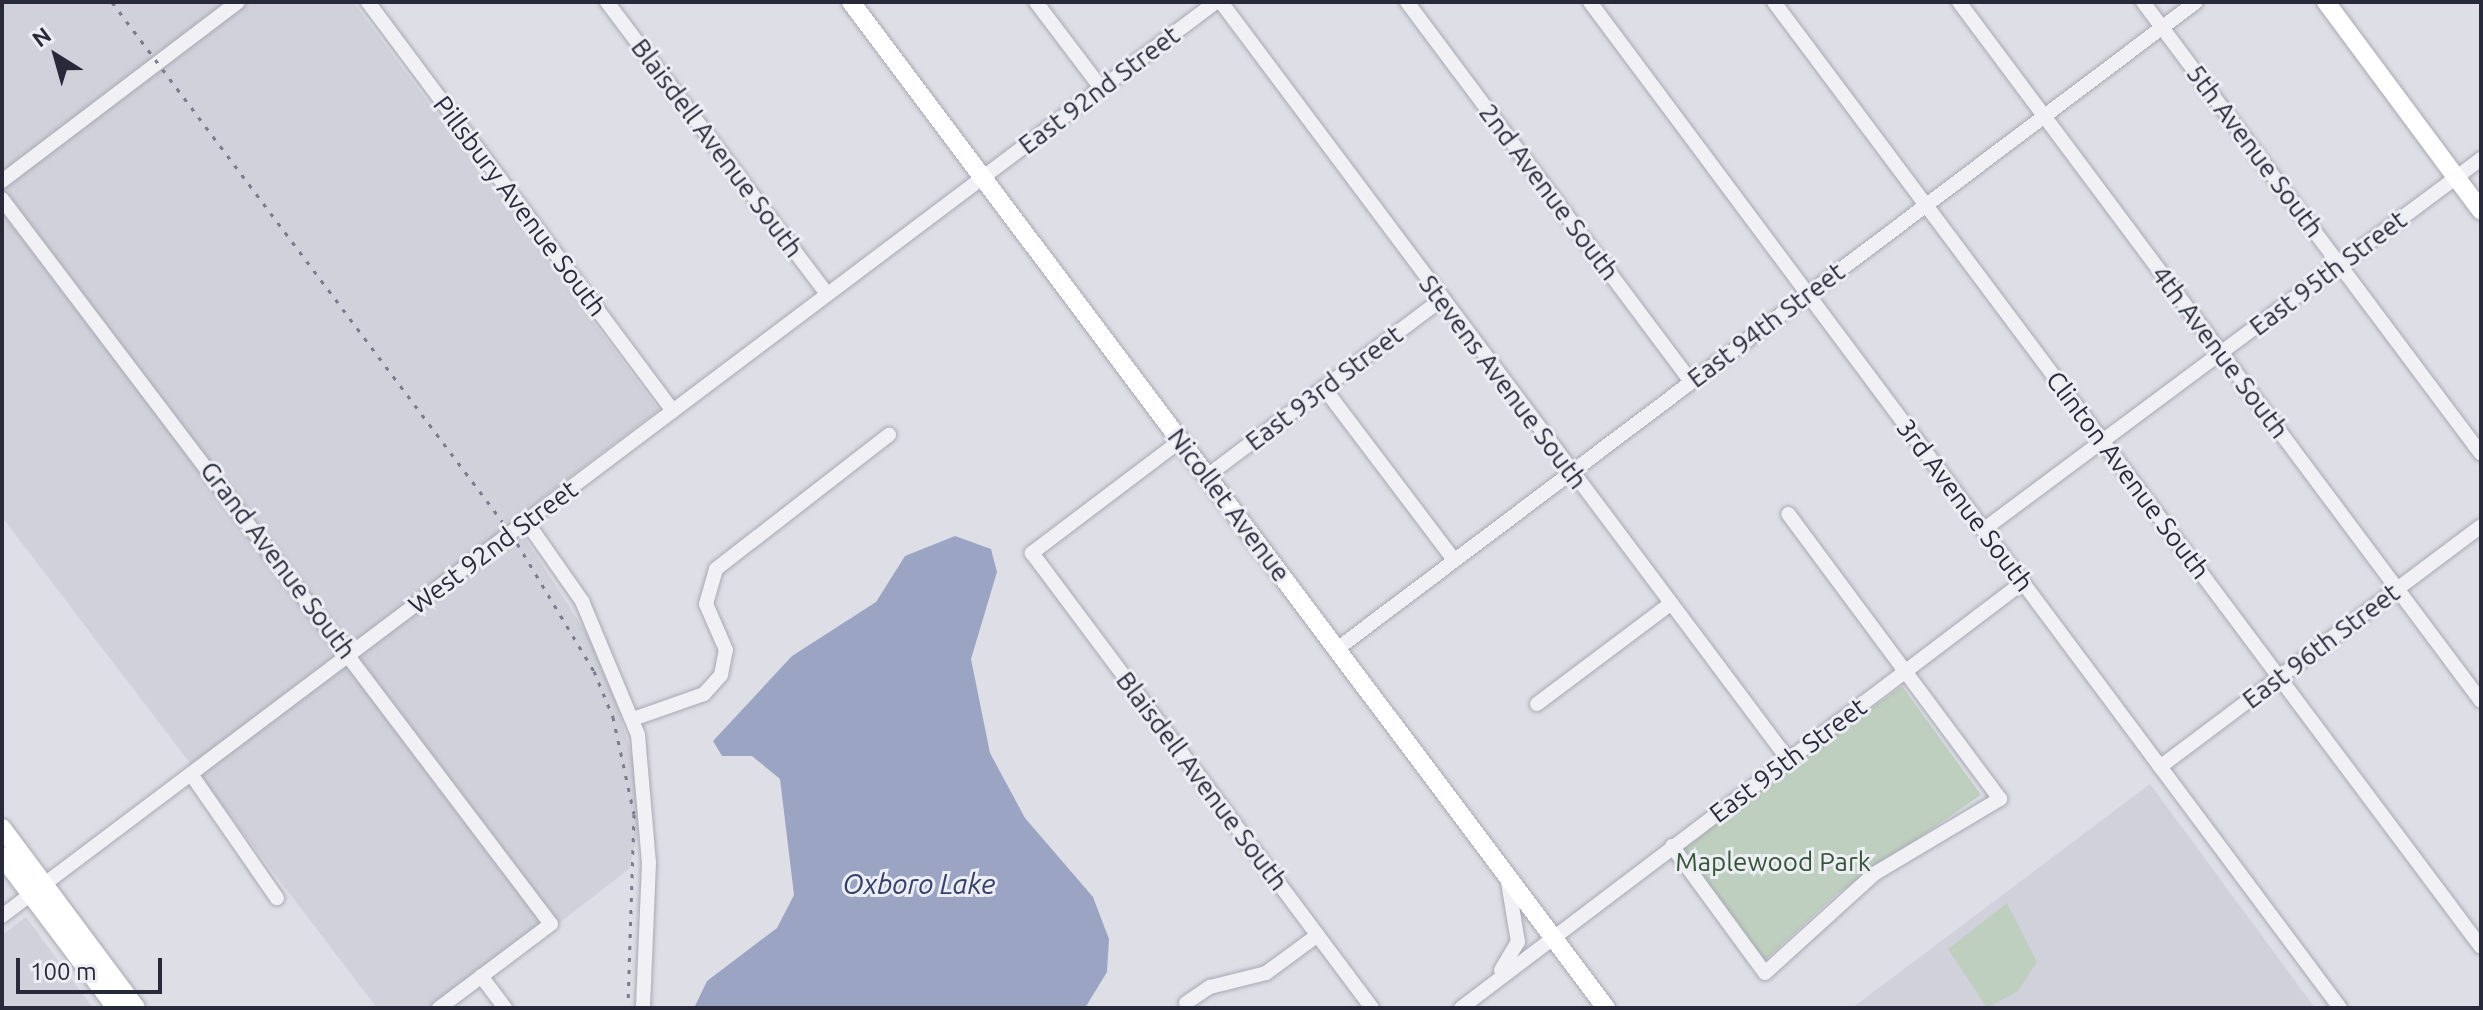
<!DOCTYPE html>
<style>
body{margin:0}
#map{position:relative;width:2483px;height:1010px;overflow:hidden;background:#dedfe6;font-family:Ubuntu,sans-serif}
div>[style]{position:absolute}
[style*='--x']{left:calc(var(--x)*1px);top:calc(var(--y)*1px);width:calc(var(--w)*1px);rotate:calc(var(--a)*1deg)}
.built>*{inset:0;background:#d0d1da}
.green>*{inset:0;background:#bfcfbf}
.water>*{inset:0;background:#9ba5c3}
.roads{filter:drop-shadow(0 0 2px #a7a9b3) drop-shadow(0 0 2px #a7a9b3)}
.minor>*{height:14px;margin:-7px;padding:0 7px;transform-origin:7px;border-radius:7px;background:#f0f0f5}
.major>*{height:18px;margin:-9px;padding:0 9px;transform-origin:9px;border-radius:9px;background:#fff}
.rail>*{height:3px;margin-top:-1.5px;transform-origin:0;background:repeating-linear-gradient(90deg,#797b8e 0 4px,transparent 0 12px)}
span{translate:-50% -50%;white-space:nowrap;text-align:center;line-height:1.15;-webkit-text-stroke:6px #edeef4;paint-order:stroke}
.street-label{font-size:26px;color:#282a3b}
.park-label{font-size:26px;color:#375539}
.water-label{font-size:28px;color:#36416b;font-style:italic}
.frame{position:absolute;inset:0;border:4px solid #282a3b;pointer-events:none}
.north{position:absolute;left:16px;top:16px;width:80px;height:80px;-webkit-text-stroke:6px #edeef4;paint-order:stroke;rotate:323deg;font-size:22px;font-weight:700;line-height:32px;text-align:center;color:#282a3b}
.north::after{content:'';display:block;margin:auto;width:28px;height:36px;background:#282a3b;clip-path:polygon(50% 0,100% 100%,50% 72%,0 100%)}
.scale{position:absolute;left:16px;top:958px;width:146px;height:36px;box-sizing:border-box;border:4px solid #282a3b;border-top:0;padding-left:10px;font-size:24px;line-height:28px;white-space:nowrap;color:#282a3b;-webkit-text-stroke:6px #edeef4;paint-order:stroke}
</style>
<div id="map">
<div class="built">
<div style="clip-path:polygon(2px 2px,353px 2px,659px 410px,513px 520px,590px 639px,618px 708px,637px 774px,639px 825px,630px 868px,450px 1008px,377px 1008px,2px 517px)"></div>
<div style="clip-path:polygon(2150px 784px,2315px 1008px,1852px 1008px)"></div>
<div style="clip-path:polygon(26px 917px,93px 1008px,2px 1008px,2px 935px)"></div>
</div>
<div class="green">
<div style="clip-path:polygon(1902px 686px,1981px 795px,1837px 894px,1764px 961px,1681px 849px)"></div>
<div style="clip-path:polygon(2007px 903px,2037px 962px,2018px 991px,1987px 1008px,1948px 949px)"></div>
</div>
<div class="water">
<div style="clip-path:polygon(955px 536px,991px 549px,997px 572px,971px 659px,990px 753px,1025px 818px,1093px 897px,1109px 939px,1107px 972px,1085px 1008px,694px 1008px,707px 981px,777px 928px,794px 895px,780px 779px,752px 756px,722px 756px,713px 741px,792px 656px,876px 602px,905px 556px)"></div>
</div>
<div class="roads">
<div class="minor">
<div style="--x:368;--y:2;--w:510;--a:53.29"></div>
<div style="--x:607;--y:2;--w:366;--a:53"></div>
<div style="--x:1036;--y:2;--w:108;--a:52.9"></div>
<div style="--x:1221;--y:2;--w:946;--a:53.17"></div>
<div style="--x:1407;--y:2;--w:474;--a:53.2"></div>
<div style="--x:1590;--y:2;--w:1255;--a:53.29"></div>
<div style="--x:1774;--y:2;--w:1180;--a:53.2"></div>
<div style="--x:1959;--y:2;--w:872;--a:53.25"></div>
<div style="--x:2143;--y:2;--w:564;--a:53.21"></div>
<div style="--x:2;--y:181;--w:296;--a:-37.2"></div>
<div style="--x:2;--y:199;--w:909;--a:52.87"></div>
<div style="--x:551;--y:924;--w:140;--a:143.1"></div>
<div style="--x:1324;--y:388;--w:216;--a:52.9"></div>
<div style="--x:1180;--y:441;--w:186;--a:142.9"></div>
<div style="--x:1032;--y:553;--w:568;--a:53.23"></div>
<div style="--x:1207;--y:476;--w:294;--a:-37"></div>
<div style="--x:526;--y:521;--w:98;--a:55"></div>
<div style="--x:582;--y:601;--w:145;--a:67.3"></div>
<div style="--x:638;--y:735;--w:128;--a:85.1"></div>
<div style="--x:649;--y:863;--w:145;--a:92.4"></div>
<div style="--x:1983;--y:530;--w:621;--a:-36.69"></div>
<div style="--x:1337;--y:649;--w:1075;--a:-36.99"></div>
<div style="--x:1537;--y:704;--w:166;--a:-36.9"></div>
<div style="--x:633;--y:719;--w:75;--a:-19.4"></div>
<div style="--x:704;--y:694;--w:25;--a:-48"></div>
<div style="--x:721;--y:675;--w:25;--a:-79"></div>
<div style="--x:726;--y:650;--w:50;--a:-113.5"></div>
<div style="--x:706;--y:604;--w:36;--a:-74"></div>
<div style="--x:716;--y:569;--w:219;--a:-37.8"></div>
<div style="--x:2160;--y:767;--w:401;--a:-36.9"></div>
<div style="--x:191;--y:774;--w:151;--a:55.3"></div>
<div style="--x:1672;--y:846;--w:157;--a:53.8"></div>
<div style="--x:1765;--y:973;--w:147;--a:-42.2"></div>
<div style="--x:1874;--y:874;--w:147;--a:-30.8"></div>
<div style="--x:2000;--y:799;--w:355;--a:-126.6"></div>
<div style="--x:2;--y:916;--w:1520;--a:-36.98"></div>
<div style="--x:1501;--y:970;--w:33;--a:-59"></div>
<div style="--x:1518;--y:942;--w:61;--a:-99.5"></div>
<div style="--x:481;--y:976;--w:40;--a:53"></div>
<div style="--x:1186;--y:1003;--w:29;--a:-34"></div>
<div style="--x:1210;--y:987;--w:58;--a:-14"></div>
<div style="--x:1266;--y:973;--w:64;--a:-36.2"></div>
<div style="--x:1461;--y:1008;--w:704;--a:-37.15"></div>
</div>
<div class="major">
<div style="--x:851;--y:2;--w:1258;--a:53.11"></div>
<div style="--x:2326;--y:2;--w:260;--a:53.4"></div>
<div style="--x:2;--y:828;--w:224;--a:53.3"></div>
<div style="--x:2;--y:856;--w:190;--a:53.1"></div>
</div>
</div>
<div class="rail">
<div style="--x:112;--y:2;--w:664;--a:53.08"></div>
<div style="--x:511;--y:533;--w:161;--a:59"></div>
<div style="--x:594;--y:671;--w:50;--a:67.6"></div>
<div style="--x:613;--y:717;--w:99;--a:77.8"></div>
<div style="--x:634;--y:814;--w:194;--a:91.8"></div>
</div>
<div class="street-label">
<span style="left:1099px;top:90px;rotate:-37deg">East 92nd Street</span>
<span style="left:717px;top:148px;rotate:53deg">Blaisdell Avenue South</span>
<span style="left:2255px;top:151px;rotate:53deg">5th Avenue South</span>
<span style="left:1549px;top:192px;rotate:53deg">2nd Avenue South</span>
<span style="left:520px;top:206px;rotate:53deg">Pillsbury Avenue South</span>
<span style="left:2328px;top:273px;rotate:-37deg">East 95th Street</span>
<span style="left:1766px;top:325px;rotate:-37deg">East 94th Street</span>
<span style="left:2220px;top:352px;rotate:53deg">4th Avenue South</span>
<span style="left:1503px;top:382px;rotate:53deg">Stevens Avenue South</span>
<span style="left:1324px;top:388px;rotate:-37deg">East 93rd Street</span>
<span style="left:2128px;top:475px;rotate:53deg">Clinton Avenue South</span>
<span style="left:1229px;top:505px;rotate:53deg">Nicollet Avenue</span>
<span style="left:1965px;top:505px;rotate:53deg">3rd Avenue South</span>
<span style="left:493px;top:547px;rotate:-37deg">West 92nd Street</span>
<span style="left:278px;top:560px;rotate:53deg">Grand Avenue South</span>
<span style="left:2321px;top:646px;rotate:-37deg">East 96th Street</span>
<span style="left:1788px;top:760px;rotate:-37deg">East 95th Street</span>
<span style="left:1202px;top:781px;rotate:53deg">Blaisdell Avenue South</span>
</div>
<div class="park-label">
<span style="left:1773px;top:862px">Maplewood Park</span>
</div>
<div class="water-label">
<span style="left:919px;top:884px">Oxboro Lake</span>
</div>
<div class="frame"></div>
<div class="north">N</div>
<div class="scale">100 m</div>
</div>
